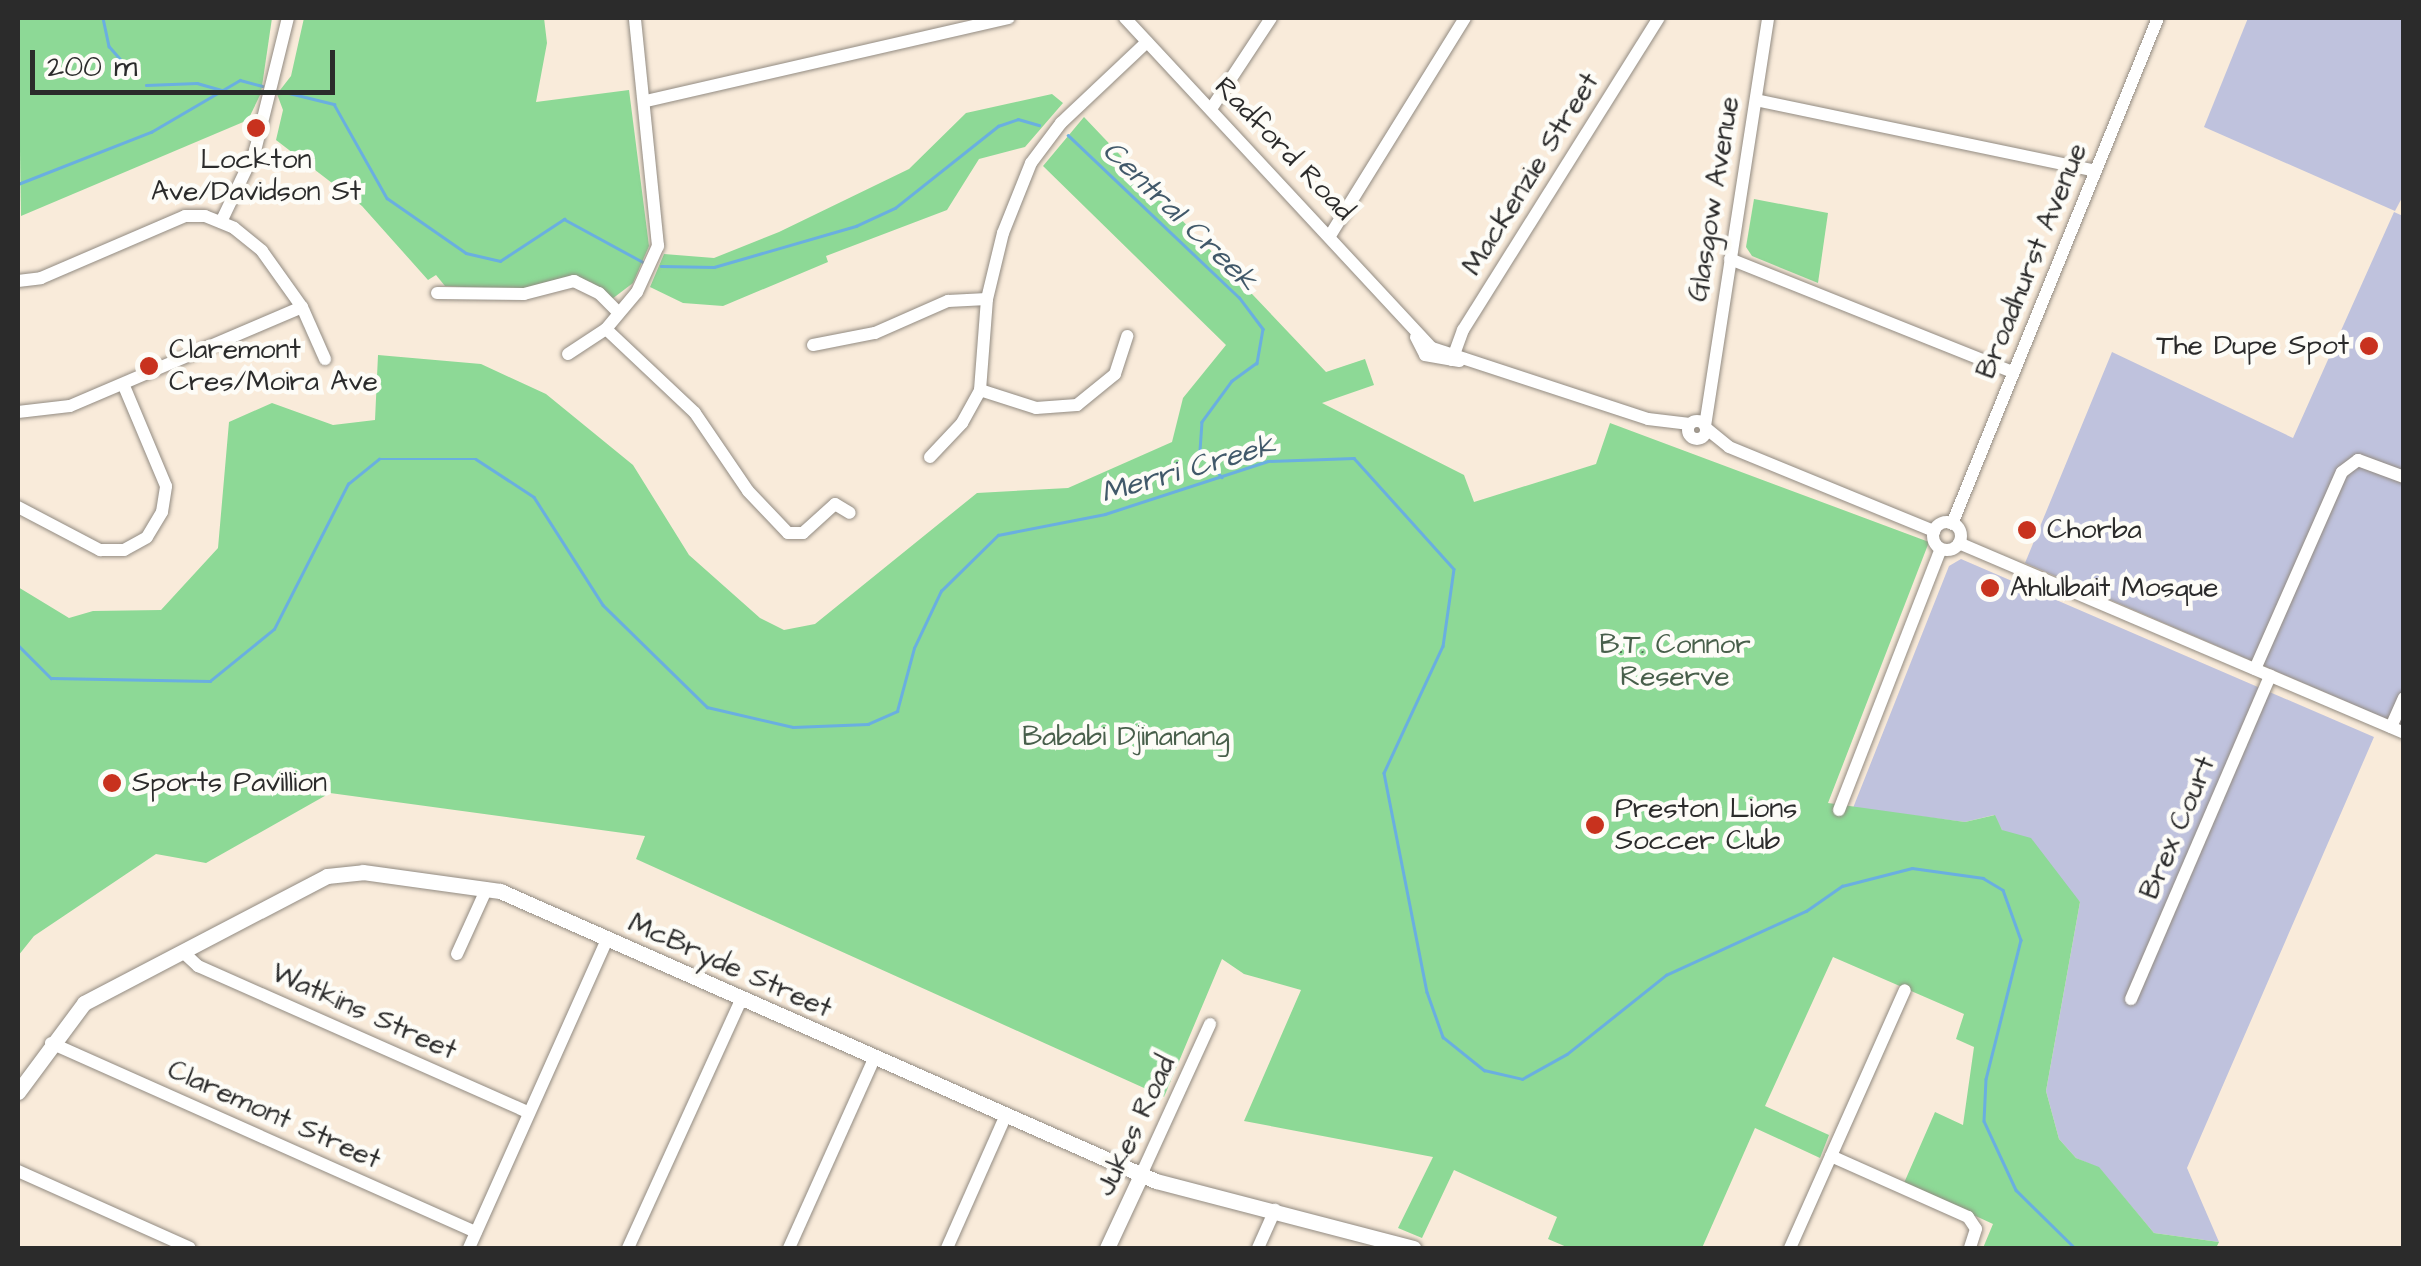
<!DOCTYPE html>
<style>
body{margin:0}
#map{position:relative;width:2421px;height:1266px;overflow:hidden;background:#f9ebda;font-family:"Architects Daughter",sans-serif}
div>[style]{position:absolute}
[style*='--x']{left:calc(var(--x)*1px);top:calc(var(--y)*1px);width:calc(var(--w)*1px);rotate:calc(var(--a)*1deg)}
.industrial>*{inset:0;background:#bfc2dd}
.green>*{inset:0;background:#8dd996}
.stream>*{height:2.5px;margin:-1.25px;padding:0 1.25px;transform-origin:1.25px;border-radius:1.25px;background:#6aafe0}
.roads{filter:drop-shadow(0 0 2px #928b82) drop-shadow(0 0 2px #928b82)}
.minor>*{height:12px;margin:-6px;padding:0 6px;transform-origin:6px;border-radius:6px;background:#fff}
.minor>.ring{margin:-6px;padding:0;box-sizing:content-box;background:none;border:12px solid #fff;border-radius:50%}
.tertiary>*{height:15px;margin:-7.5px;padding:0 7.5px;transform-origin:7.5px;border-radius:7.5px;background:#fff}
.dots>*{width:28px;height:28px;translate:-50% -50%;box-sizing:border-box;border:5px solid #fdfcf7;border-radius:50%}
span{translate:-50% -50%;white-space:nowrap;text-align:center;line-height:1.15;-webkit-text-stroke:9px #fdfcf7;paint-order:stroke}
.street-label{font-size:28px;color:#2b2b2b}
.poi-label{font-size:28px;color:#2b2b2b}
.right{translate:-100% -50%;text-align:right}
.left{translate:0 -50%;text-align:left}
.park-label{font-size:28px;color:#485f4b}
.water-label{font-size:30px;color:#41596a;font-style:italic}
.frame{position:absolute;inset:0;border:20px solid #2b2b2b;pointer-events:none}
.scale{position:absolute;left:30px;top:50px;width:305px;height:45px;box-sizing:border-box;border:5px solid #2b2b2b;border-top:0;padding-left:12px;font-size:30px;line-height:35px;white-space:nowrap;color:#2b2b2b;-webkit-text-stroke:8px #fdfcf7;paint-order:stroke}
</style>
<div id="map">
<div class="industrial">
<div style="clip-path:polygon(2248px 18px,2403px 18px,2404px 194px,2395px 211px,2204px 127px)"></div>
<div style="clip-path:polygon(2394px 212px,2403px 216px,2403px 726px,2025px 563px,2112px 352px,2293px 438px)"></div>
<div style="clip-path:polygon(1961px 559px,2374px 737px,2187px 1168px,2219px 1242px,2154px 1233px,2099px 1168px,2076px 1158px,2059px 1139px,2046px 1091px,2080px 902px,2002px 830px,1994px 815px,1965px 822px,1853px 808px,1949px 566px)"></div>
</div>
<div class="green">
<div style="clip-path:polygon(18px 18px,272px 18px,261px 93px,248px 120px,21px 216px)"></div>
<div style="clip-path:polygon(304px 18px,544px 18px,547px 43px,536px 102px,629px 90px,649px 246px,633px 283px,612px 299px,591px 282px,521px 290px,445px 286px,436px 275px,428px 280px,362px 206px,276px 140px,283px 110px,277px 94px,291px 76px)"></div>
<div style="clip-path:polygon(1052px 94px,1063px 103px,1025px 147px,979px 159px,947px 210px,826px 256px,828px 262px,723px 306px,683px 303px,650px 287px,664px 254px,714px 258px,779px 232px,909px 169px,966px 113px)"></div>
<div style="clip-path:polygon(1084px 117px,1326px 372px,1365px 359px,1374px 385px,1322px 403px,1464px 475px,1474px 502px,1596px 464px,1610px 423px,1929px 542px,1828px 803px,1965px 822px,1995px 815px,2002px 830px,2031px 838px,2080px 902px,2046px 1091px,2059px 1139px,2076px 1158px,2099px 1167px,2154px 1233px,2219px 1242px,2216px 1248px,1983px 1248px,1993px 1224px,1904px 1183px,1935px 1112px,1963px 1125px,1974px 1047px,1956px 1039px,1964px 1014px,1833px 957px,1765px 1106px,1829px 1135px,1820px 1158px,1755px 1128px,1702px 1248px,1569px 1248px,1548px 1239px,1557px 1217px,1454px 1170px,1422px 1238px,1398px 1228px,1433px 1157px,1244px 1121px,1301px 990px,1244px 974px,1222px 959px,1164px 1097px,636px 859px,645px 836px,330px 793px,206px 863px,156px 854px,34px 936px,18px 956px,18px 587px,69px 618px,93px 611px,161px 610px,218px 548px,229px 422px,272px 403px,333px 425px,375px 420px,378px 355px,481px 364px,546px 394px,633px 465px,689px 555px,760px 618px,784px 630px,815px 624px,977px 493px,1068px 488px,1172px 442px,1183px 398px,1226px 345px,1043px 166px)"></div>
<div style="clip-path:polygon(1754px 199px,1828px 213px,1818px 283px,1752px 256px,1746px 247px)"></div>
</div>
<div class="stream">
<div style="--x:103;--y:18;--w:29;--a:78"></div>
<div style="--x:109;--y:46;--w:38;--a:49"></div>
<div style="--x:146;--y:85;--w:51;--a:-2.2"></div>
<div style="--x:197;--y:83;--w:26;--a:16"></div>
<div style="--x:281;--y:91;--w:55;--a:13.8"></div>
<div style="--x:334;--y:104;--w:108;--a:60.6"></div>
<div style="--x:387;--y:198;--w:96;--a:34.8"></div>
<div style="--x:466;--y:253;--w:35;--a:13"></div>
<div style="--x:500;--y:261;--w:77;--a:-33.3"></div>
<div style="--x:564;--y:219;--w:90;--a:28.6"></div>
<div style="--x:1068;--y:135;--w:236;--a:43.5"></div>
<div style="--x:1239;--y:297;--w:40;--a:53"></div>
<div style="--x:1263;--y:329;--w:35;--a:100"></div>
<div style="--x:1257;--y:363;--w:31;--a:144"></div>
<div style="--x:1232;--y:381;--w:51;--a:126.2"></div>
<div style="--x:1202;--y:422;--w:29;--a:94"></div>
<div style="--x:1200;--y:451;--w:34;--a:50"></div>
<div style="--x:18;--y:184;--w:143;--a:-21.4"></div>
<div style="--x:151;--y:132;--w:103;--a:-30.3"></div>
<div style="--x:240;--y:80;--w:23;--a:15"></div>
<div style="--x:661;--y:266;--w:53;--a:1.1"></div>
<div style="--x:714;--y:267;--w:148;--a:-16.1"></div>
<div style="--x:856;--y:226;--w:43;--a:-24.8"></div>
<div style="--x:895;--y:208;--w:132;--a:-38.5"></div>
<div style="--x:998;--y:126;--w:21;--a:-19"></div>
<div style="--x:1018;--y:119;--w:22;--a:16"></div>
<div style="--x:18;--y:645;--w:47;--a:45"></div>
<div style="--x:51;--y:678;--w:159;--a:1.1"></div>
<div style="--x:210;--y:681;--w:82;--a:-39.1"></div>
<div style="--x:274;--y:629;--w:163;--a:-63"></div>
<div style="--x:348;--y:484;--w:40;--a:-39"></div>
<div style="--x:379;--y:459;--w:97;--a:0"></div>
<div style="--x:476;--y:459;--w:69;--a:33.2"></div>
<div style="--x:534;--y:497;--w:128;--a:57.4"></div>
<div style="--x:603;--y:605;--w:146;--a:44.4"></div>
<div style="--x:707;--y:707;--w:88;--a:13.1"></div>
<div style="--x:793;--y:727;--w:75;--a:-2.3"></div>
<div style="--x:868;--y:724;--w:32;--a:-24"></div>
<div style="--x:897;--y:711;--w:65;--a:-74.9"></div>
<div style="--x:914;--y:648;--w:63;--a:-64.7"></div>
<div style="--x:941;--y:591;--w:80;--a:-44.5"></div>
<div style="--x:998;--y:535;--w:109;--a:-11.1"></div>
<div style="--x:1105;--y:514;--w:171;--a:-18"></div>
<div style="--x:1268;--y:461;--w:86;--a:-2"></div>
<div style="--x:1354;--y:458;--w:149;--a:48"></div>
<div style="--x:1454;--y:569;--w:78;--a:98.1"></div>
<div style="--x:1443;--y:646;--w:140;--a:114.9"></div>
<div style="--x:1384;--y:773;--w:223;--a:78.9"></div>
<div style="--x:1427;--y:992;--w:48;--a:70.4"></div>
<div style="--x:1443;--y:1037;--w:53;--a:38.8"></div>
<div style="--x:1484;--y:1070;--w:39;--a:13"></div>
<div style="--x:1522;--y:1079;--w:51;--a:-29.1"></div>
<div style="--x:1567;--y:1054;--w:127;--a:-38.6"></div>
<div style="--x:1666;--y:975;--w:154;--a:-24.6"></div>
<div style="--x:1806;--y:911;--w:44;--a:-34.8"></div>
<div style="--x:1842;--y:886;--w:72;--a:-14.4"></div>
<div style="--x:1912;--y:868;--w:72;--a:8"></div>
<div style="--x:1983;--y:878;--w:23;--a:31"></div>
<div style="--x:2003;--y:890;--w:53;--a:70.2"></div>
<div style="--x:2021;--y:940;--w:143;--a:104.1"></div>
<div style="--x:1986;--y:1079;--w:42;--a:92.7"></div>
<div style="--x:1984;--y:1121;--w:76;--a:65.1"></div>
<div style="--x:2016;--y:1190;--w:83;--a:44.5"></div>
</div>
<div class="roads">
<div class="minor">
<div style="--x:1125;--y:18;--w:451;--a:47.1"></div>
<div style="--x:1432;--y:348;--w:227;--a:18.2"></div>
<div style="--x:1648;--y:419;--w:42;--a:6.8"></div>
<div style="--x:1756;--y:100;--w:346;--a:11.8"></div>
<div style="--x:646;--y:101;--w:372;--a:-12.9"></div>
<div style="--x:1211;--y:109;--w:109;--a:-56.6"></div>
<div style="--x:221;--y:222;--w:79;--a:-64.4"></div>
<div style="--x:255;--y:151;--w:137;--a:-76.1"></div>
<div style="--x:1331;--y:234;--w:254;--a:-58.2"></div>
<div style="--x:1730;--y:259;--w:305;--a:21.8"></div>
<div style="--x:18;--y:281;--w:23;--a:-7"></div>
<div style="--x:41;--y:278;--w:157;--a:-23.3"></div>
<div style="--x:185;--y:216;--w:20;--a:0"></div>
<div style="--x:205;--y:216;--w:31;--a:22"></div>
<div style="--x:234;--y:228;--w:36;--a:39"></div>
<div style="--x:262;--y:251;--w:69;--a:54.5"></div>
<div style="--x:302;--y:307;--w:57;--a:66.1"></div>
<div style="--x:437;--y:293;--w:87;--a:0.7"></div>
<div style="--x:524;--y:294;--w:52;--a:-14.6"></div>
<div style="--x:574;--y:281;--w:28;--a:26"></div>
<div style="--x:599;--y:293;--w:25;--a:45"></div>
<div style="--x:606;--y:329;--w:122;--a:43.3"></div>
<div style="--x:695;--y:413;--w:94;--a:55.8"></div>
<div style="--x:748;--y:491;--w:58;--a:46.4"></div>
<div style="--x:788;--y:533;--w:15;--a:0"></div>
<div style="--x:803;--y:533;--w:43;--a:-42.2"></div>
<div style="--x:835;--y:504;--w:17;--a:31"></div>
<div style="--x:1416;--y:337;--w:20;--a:63"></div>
<div style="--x:1425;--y:355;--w:35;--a:10"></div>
<div style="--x:813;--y:345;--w:63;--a:-11"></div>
<div style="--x:875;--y:333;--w:80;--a:-23.7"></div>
<div style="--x:948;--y:301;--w:39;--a:-3"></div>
<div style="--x:568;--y:354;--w:45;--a:-33.3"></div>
<div style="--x:606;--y:329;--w:48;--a:-50"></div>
<div style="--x:637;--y:292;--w:51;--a:-65.5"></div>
<div style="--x:658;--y:246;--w:229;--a:-95.8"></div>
<div style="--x:1452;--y:360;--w:32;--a:-70"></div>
<div style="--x:1463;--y:330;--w:368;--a:-57.9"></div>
<div style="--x:980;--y:390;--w:59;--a:17.8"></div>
<div style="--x:1036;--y:408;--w:41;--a:-4.2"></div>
<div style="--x:1077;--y:405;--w:49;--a:-39.2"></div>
<div style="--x:1115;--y:374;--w:40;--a:-72"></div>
<div style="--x:18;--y:412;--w:52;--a:-6.6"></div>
<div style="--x:70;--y:406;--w:252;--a:-23.1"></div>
<div class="ring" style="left:1688px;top:421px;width:6px;height:6px"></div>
<div style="--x:1705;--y:426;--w:413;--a:-81.2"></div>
<div style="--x:1707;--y:429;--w:28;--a:39"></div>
<div style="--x:1729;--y:447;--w:222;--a:22.3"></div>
<div style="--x:930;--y:457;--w:47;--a:-46.7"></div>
<div style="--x:962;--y:423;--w:38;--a:-61"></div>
<div style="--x:980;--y:390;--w:91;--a:-85.6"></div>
<div style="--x:987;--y:299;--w:68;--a:-76.4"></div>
<div style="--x:1003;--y:233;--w:75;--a:-68.2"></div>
<div style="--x:1031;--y:163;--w:50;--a:-53.1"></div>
<div style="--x:1061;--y:123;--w:118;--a:-43.3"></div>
<div style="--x:18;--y:507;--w:93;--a:27.7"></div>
<div style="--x:100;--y:550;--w:24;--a:0"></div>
<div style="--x:124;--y:550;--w:26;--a:-29"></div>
<div style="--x:147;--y:537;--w:29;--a:-59"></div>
<div style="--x:162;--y:512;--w:26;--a:-81"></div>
<div style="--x:166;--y:486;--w:108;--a:-112.8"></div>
<div class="ring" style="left:1933px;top:522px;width:16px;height:16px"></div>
<div style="--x:1952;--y:524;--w:546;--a:-67.85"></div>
<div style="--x:1959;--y:543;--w:484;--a:23.1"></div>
<div style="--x:2255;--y:669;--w:215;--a:-66.2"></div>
<div style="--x:2342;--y:472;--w:20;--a:-37"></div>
<div style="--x:2358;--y:460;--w:49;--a:20.3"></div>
<div style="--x:2391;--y:727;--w:32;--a:-66"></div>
<div style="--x:1839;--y:810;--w:280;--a:-68.7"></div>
<div style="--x:183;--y:952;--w:21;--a:43"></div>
<div style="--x:198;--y:966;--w:362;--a:23.9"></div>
<div style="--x:457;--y:954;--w:72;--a:-65.6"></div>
<div style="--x:2131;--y:999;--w:352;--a:-66.7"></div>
<div style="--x:51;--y:1043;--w:465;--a:24"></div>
<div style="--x:1831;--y:1156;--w:150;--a:24"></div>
<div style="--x:1968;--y:1217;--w:14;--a:56"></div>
<div style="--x:1976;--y:1229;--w:20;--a:108"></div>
<div style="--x:18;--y:1171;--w:188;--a:24.1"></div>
<div style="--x:1141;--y:1175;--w:166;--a:-65.4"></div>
<div style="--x:469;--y:1248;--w:338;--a:-65.9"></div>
<div style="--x:628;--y:1248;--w:275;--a:-65.5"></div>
<div style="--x:789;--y:1248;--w:209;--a:-65.8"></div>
<div style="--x:947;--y:1248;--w:145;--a:-66.1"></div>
<div style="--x:1258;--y:1248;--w:42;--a:-65.9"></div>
<div style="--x:1790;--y:1248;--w:282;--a:-66"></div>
</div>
<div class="tertiary">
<div style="--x:18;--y:1092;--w:111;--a:-53.4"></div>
<div style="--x:84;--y:1003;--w:274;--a:-27.6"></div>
<div style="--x:327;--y:876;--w:36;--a:-6"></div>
<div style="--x:363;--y:872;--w:138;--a:7.9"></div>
<div style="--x:500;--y:891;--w:717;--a:23.85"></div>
<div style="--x:1156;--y:1181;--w:266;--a:14.6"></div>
<div style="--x:1107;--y:1248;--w:81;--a:-65"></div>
</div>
</div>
<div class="dots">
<div style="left:256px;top:128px;background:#c8321e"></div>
<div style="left:2369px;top:346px;background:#c8321e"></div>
<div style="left:149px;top:366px;background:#c8321e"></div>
<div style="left:2027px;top:530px;background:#c8321e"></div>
<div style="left:1990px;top:588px;background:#c8321e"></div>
<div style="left:112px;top:783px;background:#c8321e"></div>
<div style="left:1595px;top:825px;background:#c8321e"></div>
</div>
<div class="street-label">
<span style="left:1284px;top:149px;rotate:46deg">Radford Road</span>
<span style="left:1531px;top:174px;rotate:-58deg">MacKenzie Street</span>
<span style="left:1714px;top:199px;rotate:-81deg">Glasgow Avenue</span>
<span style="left:2032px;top:261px;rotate:-68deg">Broadhurst Avenue</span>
<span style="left:2178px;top:828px;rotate:-67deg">Brex Court</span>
<span style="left:730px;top:966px;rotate:24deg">McBryde Street</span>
<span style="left:364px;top:1012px;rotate:24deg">Watkins Street</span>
<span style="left:274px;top:1115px;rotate:24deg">Claremont Street</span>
<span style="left:1136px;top:1126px;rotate:-65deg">Jukes Road</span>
</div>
<div class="poi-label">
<span style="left:256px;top:176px">Lockton<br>Ave/Davidson St</span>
<span class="right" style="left:2349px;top:346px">The Dupe Spot</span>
<span class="left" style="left:169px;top:366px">Claremont<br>Cres/Moira Ave</span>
<span class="left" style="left:2047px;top:530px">Chorba</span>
<span class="left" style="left:2010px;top:588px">Ahlulbait Mosque</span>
<span class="left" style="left:132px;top:783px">Sports Pavillion</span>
<span class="left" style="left:1615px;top:825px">Preston Lions<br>Soccer Club</span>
</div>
<div class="park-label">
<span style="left:1675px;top:661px">B.T. Connor<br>Reserve</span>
<span style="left:1126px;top:737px">Bababi Djinanang</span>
</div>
<div class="water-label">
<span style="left:1180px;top:216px;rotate:44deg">Central Creek</span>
<span style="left:1188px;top:469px;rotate:-16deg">Merri Creek</span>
</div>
<div class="frame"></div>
<div class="scale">200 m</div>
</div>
